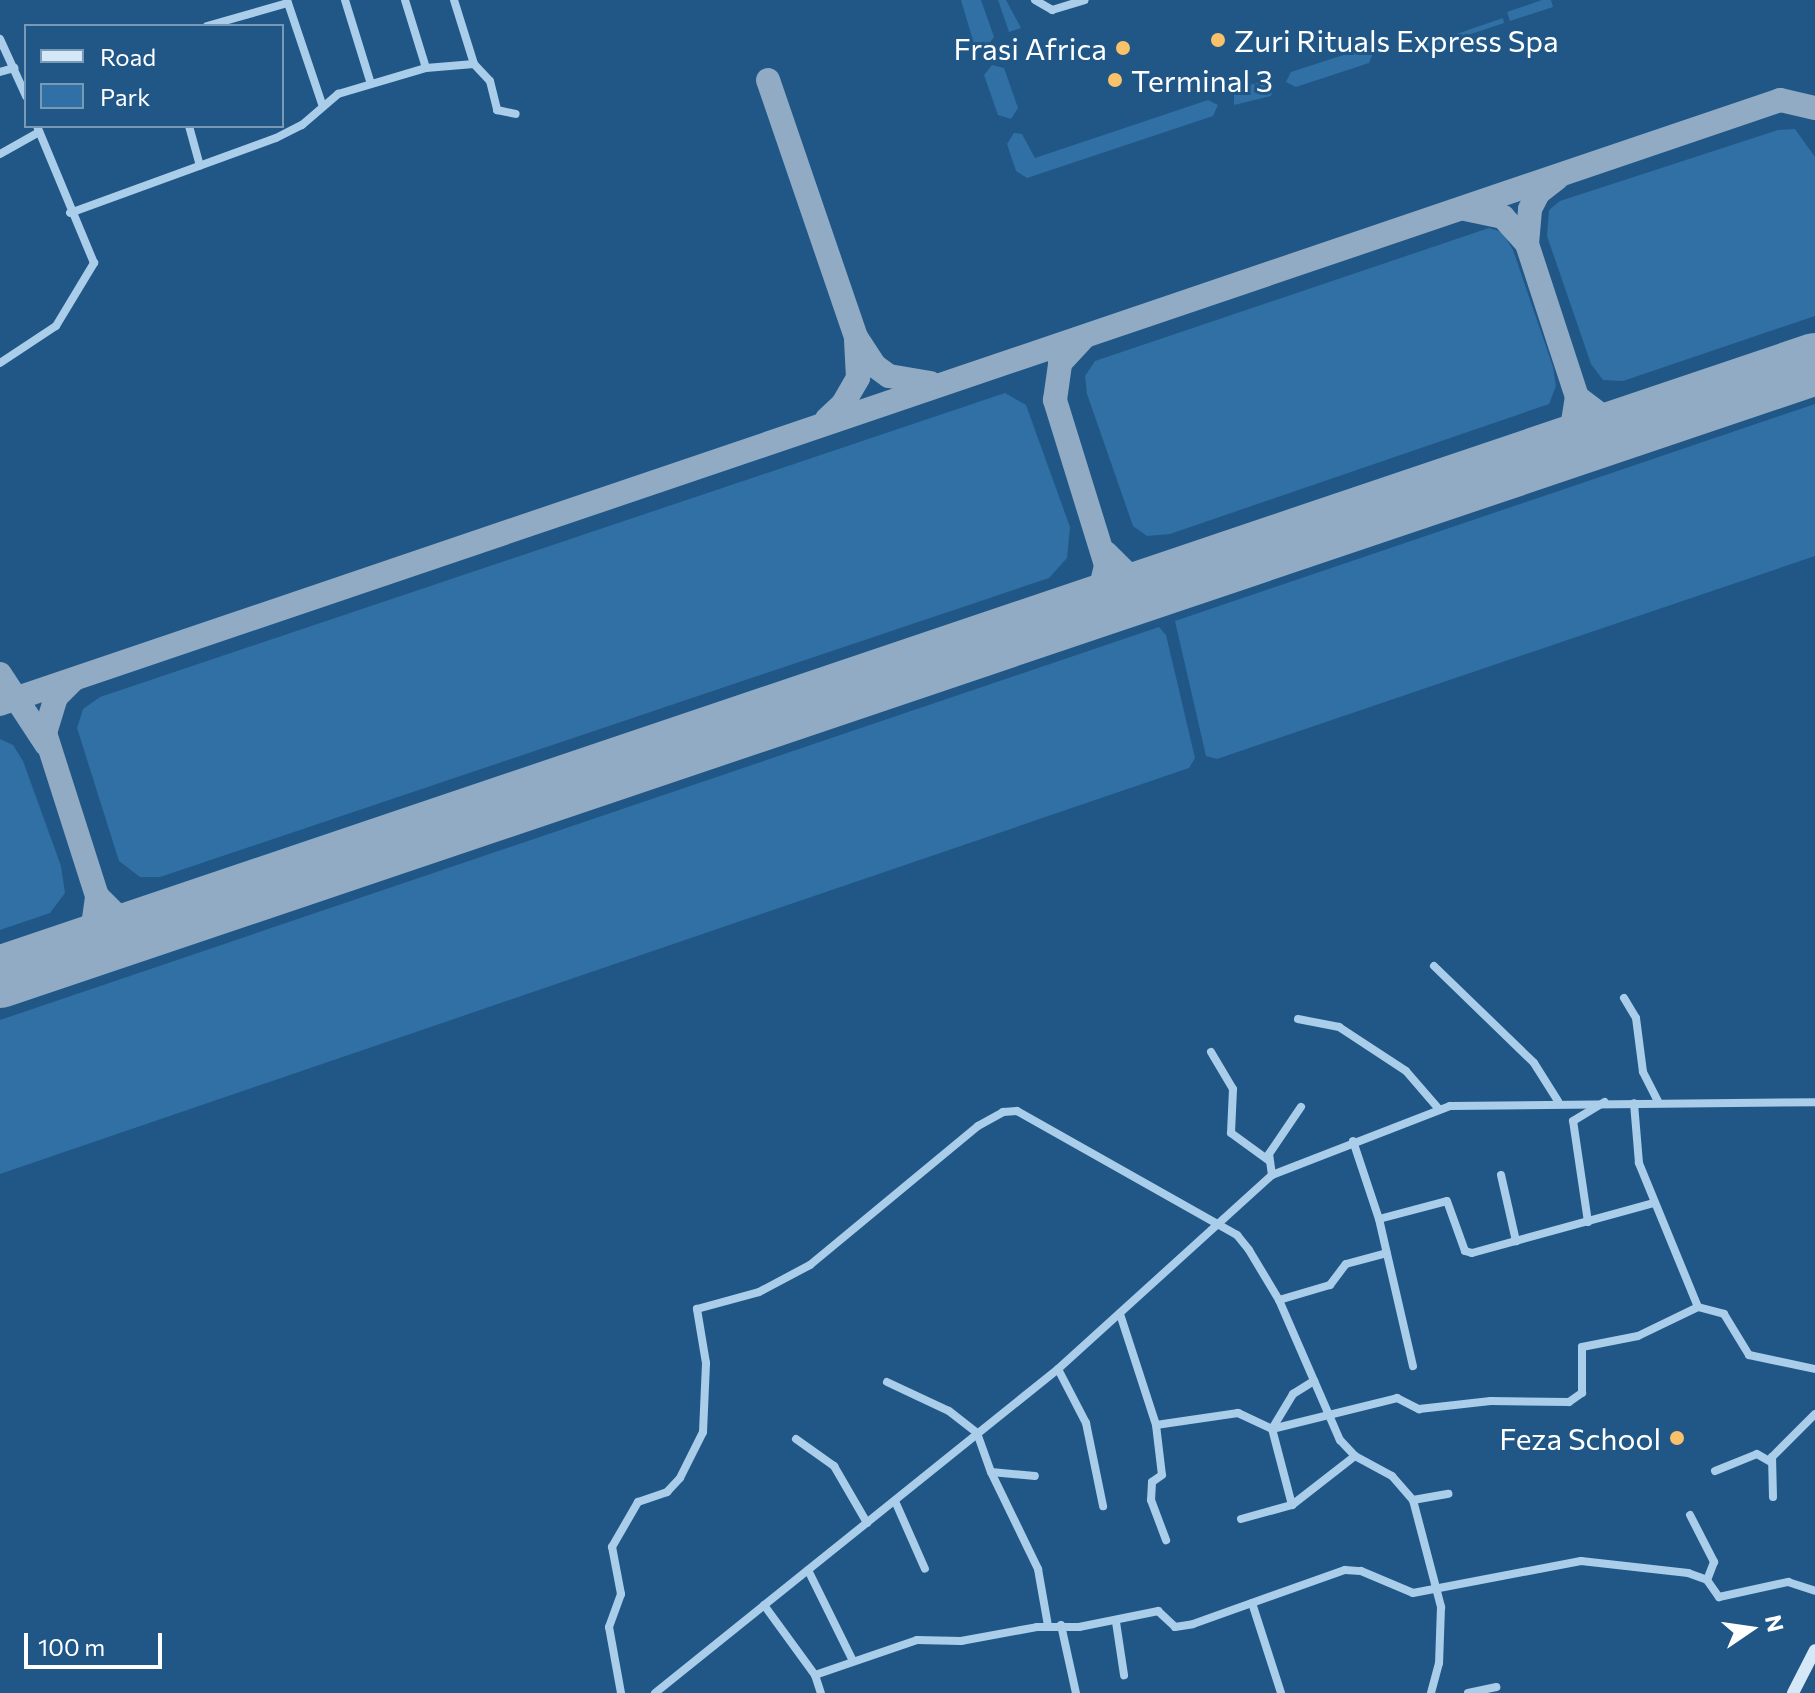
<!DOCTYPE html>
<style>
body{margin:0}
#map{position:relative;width:1815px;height:1693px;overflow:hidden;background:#205787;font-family:Commissioner,sans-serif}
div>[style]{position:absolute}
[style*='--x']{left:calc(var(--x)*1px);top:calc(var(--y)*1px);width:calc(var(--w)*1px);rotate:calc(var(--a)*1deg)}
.green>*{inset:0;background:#3070a4}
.taxiway>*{height:24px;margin:-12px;padding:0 12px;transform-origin:12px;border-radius:12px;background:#90abc3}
.runway>*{height:62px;margin:-31px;padding:0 31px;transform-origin:31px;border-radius:31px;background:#90abc3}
.minor>*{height:8px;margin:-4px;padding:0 4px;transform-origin:4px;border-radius:4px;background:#aacdea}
.secondary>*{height:12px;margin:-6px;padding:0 6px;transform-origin:6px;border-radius:6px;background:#d5e8f8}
.dots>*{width:22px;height:22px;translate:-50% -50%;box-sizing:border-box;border:4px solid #205787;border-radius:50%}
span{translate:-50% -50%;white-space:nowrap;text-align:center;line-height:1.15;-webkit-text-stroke:6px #205787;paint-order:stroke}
.poi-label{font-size:30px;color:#fff}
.left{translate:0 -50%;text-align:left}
.right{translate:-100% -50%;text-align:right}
.legend{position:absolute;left:24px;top:24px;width:260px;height:104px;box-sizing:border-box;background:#205787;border:2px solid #799ab7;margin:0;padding:10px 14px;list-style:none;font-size:24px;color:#fff}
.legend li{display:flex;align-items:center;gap:16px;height:40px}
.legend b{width:40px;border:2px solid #799ab7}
.north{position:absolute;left:1711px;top:1589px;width:80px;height:80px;-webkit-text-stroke:6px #205787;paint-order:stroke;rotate:77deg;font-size:22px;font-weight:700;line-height:32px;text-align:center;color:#fff}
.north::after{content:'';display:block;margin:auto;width:28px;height:36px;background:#fff;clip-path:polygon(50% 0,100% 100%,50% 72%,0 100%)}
.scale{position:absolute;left:24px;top:1633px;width:138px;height:36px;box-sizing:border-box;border:4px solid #fff;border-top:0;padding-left:10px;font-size:24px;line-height:28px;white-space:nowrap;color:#fff;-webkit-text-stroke:6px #205787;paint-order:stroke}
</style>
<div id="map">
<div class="green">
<div style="clip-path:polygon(961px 0,981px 0,994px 37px,986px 48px,974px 44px)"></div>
<div style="clip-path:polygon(998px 0,1006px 0,1021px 28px,1009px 32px)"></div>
<div style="clip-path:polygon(1542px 0,1551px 0,1553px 7px,1510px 21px,1507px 12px)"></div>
<div style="clip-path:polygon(1503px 18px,1504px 23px,1420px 51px,1418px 42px,1433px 35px,1442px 39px)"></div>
<div style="clip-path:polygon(1365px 48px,1373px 53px,1369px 63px,1296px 87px,1286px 82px,1291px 72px)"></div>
<div style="clip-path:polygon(992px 65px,1004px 68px,1018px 108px,1011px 119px,998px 115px,984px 75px)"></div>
<div style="clip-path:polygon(1266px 80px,1273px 86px,1271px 96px,1234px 105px,1234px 90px)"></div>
<div style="clip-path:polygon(1208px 100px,1218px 105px,1213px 116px,1027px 178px,1016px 171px,1007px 144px,1014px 133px,1022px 134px,1035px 158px)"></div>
<div style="clip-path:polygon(1795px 129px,1815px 157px,1815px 316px,1623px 381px,1603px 380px,1591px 364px,1547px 236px,1549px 210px,1560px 201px,1778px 130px)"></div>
<div style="clip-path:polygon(1489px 228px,1502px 232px,1513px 250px,1553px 367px,1556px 386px,1549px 404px,1170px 534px,1147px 536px,1133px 526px,1087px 394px,1085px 376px,1095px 361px)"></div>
<div style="clip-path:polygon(1005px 393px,1026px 405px,1070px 527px,1067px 558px,1049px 578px,160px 877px,140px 877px,119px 861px,77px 728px,83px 709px,100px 697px)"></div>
<div style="clip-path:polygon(1815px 404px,1815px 556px,1217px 759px,1206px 756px,1175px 621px)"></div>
<div style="clip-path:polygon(1159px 627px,1166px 635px,1195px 758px,1189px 768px,0 1174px,0 1020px)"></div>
<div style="clip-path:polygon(0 739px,13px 745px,23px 761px,61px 866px,65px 893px,50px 913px,0 930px)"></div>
</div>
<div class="taxiway">
<div style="--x:768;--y:80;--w:272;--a:71.1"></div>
<div style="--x:856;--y:337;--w:35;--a:57"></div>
<div style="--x:875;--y:366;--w:17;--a:36"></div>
<div style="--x:889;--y:376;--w:42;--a:9.7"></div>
<div style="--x:1465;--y:209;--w:39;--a:12"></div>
<div style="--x:1503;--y:217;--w:36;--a:48"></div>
<div style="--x:1527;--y:244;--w:161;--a:71.9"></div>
<div style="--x:1577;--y:397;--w:39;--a:37"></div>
<div style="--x:1608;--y:420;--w:32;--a:4"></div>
<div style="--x:1527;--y:244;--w:35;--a:-85"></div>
<div style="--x:1530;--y:209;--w:18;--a:-63"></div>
<div style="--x:1538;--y:193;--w:24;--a:-38"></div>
<div style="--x:827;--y:419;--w:22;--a:-43"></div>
<div style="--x:843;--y:404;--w:30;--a:-60"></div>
<div style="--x:858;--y:378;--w:39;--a:-93"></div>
<div style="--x:1548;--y:453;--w:35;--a:-46"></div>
<div style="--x:1572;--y:428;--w:31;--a:-81"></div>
<div style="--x:1106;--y:553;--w:33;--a:45"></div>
<div style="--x:1129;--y:576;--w:45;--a:5.1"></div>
<div style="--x:1076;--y:612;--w:35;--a:-45"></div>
<div style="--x:1101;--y:587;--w:23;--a:-77"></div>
<div style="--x:1106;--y:565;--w:173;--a:-107.2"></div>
<div style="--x:1055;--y:400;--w:37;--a:-82"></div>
<div style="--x:1060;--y:363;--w:34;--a:-47"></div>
<div style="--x:0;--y:674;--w:84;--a:56.7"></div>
<div style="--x:73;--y:680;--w:24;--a:135"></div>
<div style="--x:56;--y:697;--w:38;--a:107"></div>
<div style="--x:45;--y:733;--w:171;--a:72.3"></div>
<div style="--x:97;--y:896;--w:33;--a:45"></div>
<div style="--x:120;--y:919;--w:28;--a:13"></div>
<div style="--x:147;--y:925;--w:21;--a:-11"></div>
<div style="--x:0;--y:704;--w:1880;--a:-18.74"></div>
<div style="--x:1780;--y:100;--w:36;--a:13"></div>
<div style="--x:68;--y:954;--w:38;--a:-48"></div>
<div style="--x:93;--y:926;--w:30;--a:-82"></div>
</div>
<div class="runway">
<div style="--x:0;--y:977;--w:1916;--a:-18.66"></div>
</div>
<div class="minor">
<div style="--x:287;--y:0;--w:110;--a:71.4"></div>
<div style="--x:345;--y:0;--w:85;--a:72.8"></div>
<div style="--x:405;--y:0;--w:71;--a:72.8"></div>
<div style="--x:454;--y:0;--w:67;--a:72.6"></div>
<div style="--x:1035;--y:0;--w:20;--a:30"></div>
<div style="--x:1052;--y:10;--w:34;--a:-17"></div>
<div style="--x:207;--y:26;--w:84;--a:-15.9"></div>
<div style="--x:0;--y:39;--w:63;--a:65.5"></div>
<div style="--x:0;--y:72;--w:15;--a:-16"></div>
<div style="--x:189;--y:126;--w:41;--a:74.6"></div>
<div style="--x:0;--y:154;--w:45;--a:-29.4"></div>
<div style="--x:70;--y:213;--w:219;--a:-20"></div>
<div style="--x:276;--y:138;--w:29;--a:-27"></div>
<div style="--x:302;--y:125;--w:48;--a:-40.7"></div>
<div style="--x:338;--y:94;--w:92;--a:-16.5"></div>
<div style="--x:426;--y:68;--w:48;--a:-4.8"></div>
<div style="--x:474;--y:64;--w:23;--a:47"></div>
<div style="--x:490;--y:81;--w:30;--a:76"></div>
<div style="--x:497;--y:110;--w:19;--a:12"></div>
<div style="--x:0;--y:363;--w:67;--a:-33.5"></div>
<div style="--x:56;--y:326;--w:74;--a:-58.9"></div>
<div style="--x:94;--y:263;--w:148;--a:-112.6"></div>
<div style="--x:1434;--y:966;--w:139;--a:44.1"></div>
<div style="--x:1534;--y:1063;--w:45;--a:57.7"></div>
<div style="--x:1624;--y:998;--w:23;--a:59"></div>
<div style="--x:1636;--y:1018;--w:54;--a:82.6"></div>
<div style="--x:1643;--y:1072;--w:35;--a:63"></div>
<div style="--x:1298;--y:1019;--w:42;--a:11"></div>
<div style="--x:1339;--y:1027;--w:80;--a:33.3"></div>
<div style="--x:1406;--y:1071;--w:49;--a:49.1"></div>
<div style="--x:1211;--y:1052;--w:43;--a:59.3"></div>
<div style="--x:1233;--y:1089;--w:44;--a:92.6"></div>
<div style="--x:1231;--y:1133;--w:46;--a:36.1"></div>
<div style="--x:1353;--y:1141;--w:82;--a:71.6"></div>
<div style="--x:1379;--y:1219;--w:151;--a:77"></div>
<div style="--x:1272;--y:1175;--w:21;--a:-98"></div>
<div style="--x:1269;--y:1154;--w:57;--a:-55.8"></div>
<div style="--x:1501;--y:1175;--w:68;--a:77.2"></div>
<div style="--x:1379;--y:1219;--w:70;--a:-14.8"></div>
<div style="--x:1447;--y:1201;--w:53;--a:70.2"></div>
<div style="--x:1465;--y:1251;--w:7;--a:16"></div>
<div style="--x:1472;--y:1253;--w:189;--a:-15.4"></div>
<div style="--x:1588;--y:1222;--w:102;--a:-98.4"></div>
<div style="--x:1573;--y:1121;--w:37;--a:-31"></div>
<div style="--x:1279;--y:1300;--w:53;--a:-16.4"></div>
<div style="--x:1330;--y:1285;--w:26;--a:-53"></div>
<div style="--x:1346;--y:1264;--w:42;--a:-15"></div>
<div style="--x:1698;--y:1307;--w:27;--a:15"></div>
<div style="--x:1724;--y:1314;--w:48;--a:58.6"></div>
<div style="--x:1749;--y:1355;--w:67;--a:12"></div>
<div style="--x:1120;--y:1314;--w:117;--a:72"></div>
<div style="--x:1156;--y:1425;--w:83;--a:-8.3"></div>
<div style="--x:1238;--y:1413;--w:38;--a:25"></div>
<div style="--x:1272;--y:1429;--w:129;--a:-13.9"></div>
<div style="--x:1397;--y:1398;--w:25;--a:27"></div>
<div style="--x:1419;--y:1409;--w:72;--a:-6.3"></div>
<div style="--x:1491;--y:1401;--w:78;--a:0.7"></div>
<div style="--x:1569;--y:1402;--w:16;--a:-35"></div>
<div style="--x:1582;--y:1393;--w:46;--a:-90"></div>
<div style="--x:1582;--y:1347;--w:57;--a:-11.1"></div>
<div style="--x:1638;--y:1336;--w:67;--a:-25.8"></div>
<div style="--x:1698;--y:1307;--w:156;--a:-112.3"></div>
<div style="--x:1639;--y:1163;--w:60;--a:-94.8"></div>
<div style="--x:1058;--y:1369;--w:61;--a:62.6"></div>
<div style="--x:1086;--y:1423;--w:85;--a:78.4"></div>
<div style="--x:887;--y:1382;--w:68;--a:25.1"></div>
<div style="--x:949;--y:1411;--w:36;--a:38"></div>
<div style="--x:977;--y:1433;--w:41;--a:70.3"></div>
<div style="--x:991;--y:1472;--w:44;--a:5.2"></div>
<div style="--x:1156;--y:1425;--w:50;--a:83.2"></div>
<div style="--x:1162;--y:1475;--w:12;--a:145"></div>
<div style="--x:1152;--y:1482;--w:18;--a:93"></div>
<div style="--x:1151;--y:1500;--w:43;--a:69.4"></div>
<div style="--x:796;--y:1439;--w:47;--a:35.4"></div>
<div style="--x:834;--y:1466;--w:66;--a:59.9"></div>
<div style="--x:1715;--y:1471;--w:45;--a:-22"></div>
<div style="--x:1757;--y:1454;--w:16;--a:30"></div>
<div style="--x:991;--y:1472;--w:108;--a:64.1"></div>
<div style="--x:1038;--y:1569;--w:58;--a:80"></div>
<div style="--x:1773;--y:1497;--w:40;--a:-91.4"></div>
<div style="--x:1772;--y:1457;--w:61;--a:-45"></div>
<div style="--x:1413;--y:1500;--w:36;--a:-10"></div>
<div style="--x:895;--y:1501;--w:74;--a:66.2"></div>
<div style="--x:1292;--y:1505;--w:79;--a:-104.7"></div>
<div style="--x:1272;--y:1429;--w:41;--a:-59"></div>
<div style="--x:1293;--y:1394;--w:25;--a:-32"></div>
<div style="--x:1690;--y:1515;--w:53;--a:62.9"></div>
<div style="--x:1714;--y:1562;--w:19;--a:111"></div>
<div style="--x:1241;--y:1519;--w:53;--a:-15.4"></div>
<div style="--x:1292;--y:1505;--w:80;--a:-37.9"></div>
<div style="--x:808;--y:1570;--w:99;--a:63.7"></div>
<div style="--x:1252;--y:1603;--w:95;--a:72.1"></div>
<div style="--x:764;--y:1605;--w:87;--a:53.9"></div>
<div style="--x:815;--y:1675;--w:19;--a:72"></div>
<div style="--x:1116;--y:1622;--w:54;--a:81.4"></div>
<div style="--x:1061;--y:1625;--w:70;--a:77.6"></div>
<div style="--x:815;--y:1675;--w:108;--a:-18.9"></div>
<div style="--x:917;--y:1640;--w:44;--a:1.3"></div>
<div style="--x:961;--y:1641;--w:77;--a:-10.4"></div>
<div style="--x:1037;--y:1627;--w:42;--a:0"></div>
<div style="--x:1079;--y:1627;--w:81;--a:-11.4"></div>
<div style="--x:1158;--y:1611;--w:23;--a:43"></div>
<div style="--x:1175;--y:1627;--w:18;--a:-9"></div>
<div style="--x:1193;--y:1624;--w:161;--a:-19.6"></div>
<div style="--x:1345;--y:1570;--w:16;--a:4"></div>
<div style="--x:1361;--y:1571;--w:56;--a:22.9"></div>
<div style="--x:1413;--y:1593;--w:171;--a:-10.8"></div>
<div style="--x:1581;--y:1561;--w:108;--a:6.4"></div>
<div style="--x:1688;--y:1573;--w:20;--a:20"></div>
<div style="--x:1707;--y:1580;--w:21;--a:55"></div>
<div style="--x:1719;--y:1597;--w:71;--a:-12.3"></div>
<div style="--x:1788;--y:1582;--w:28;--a:18"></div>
<div style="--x:621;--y:1693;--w:67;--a:-100.3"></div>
<div style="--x:609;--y:1627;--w:35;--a:-70"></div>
<div style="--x:621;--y:1594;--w:48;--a:-100.8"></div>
<div style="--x:612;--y:1547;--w:52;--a:-60"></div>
<div style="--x:638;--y:1502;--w:31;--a:-19"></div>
<div style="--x:667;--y:1492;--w:19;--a:-47"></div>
<div style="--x:680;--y:1478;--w:51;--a:-63.4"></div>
<div style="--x:703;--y:1432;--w:69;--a:-87.5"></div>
<div style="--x:706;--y:1363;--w:55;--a:-99.5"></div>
<div style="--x:697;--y:1309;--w:64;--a:-15.3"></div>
<div style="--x:759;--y:1292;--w:58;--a:-27.9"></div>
<div style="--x:810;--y:1265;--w:218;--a:-39.6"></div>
<div style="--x:978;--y:1126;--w:29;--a:-29"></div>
<div style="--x:1003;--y:1112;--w:14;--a:-4"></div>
<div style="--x:1017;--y:1111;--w:253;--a:29.4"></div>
<div style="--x:1237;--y:1235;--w:19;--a:51"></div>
<div style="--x:1249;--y:1250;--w:58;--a:59"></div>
<div style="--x:1279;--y:1300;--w:153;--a:66.5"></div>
<div style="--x:1340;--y:1440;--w:22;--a:47"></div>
<div style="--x:1355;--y:1456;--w:42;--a:28.4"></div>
<div style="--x:1392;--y:1476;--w:32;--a:49"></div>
<div style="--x:1413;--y:1500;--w:111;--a:75.3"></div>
<div style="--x:1441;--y:1607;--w:56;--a:92"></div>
<div style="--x:1439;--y:1663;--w:31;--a:105"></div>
<div style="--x:655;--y:1693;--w:517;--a:-38.8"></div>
<div style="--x:1058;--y:1369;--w:289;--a:-42.2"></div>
<div style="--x:1272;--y:1175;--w:191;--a:-21.2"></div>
<div style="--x:1450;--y:1106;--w:365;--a:-0.6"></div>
<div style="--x:1468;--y:1693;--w:29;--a:-12"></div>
</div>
<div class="secondary">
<div style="--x:1793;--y:1693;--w:48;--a:-62.9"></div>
</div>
<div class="dots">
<div style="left:1218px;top:40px;background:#f8c16a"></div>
<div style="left:1123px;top:48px;background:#f8c16a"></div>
<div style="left:1115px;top:80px;background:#f8c16a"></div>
<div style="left:1677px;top:1438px;background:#f8c16a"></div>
</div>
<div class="poi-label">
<span class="left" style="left:1234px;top:40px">Zuri Rituals Express Spa</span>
<span class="right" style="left:1107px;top:48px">Frasi Africa</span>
<span class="left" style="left:1131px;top:80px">Terminal 3</span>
<span class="right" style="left:1661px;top:1438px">Feza School</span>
</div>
<ul class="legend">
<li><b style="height:10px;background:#d5e8f8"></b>Road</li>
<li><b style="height:22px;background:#3070a4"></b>Park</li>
</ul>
<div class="north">N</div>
<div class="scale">100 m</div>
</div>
